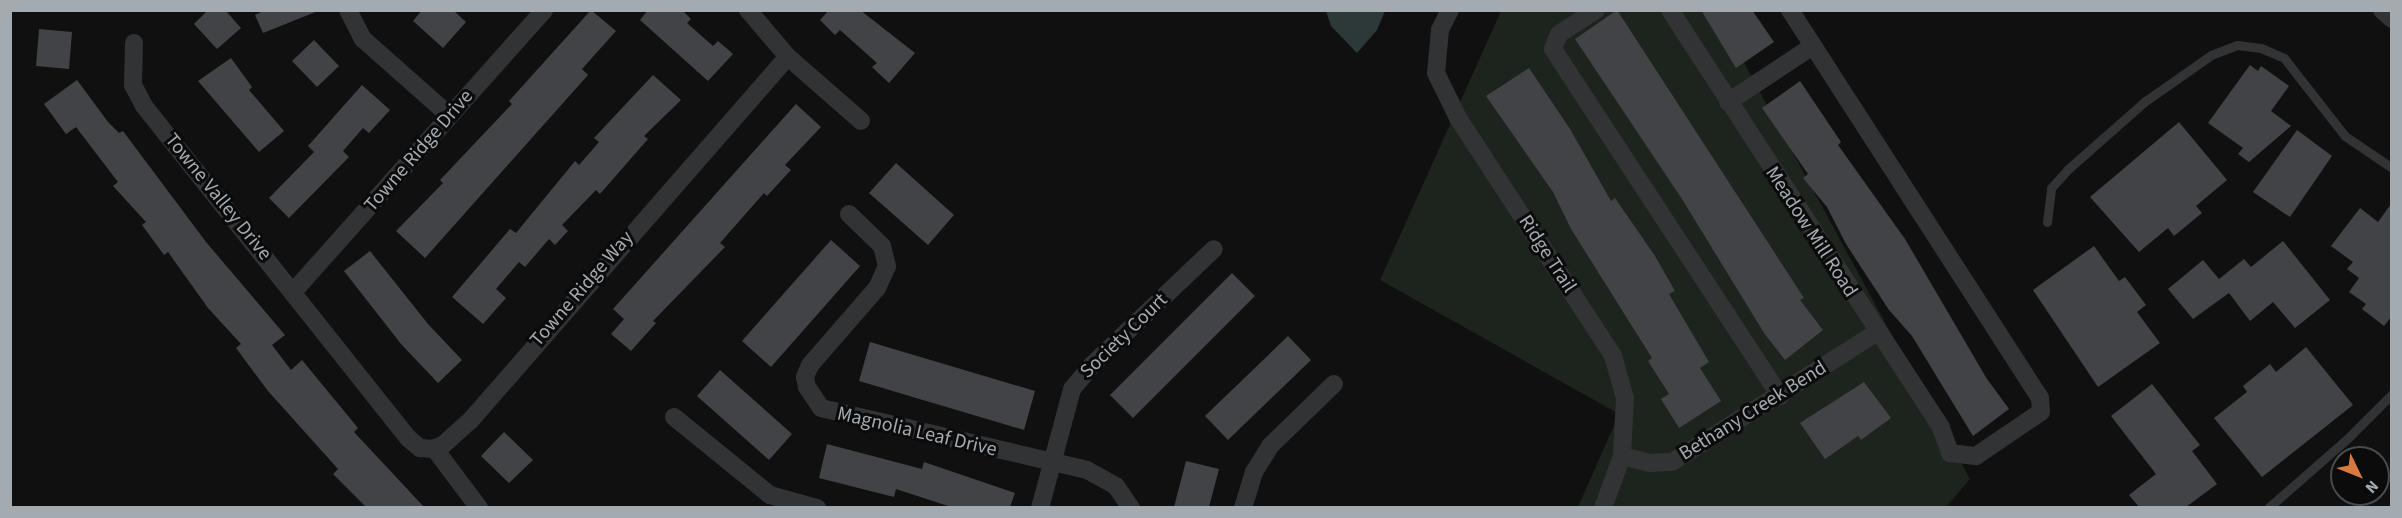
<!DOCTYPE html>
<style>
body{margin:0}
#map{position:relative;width:2402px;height:518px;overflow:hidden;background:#101011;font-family:"Source Sans 3",sans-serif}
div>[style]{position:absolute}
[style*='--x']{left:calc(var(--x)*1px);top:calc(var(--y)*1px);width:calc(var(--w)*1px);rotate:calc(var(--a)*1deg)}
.green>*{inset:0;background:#1d231d}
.water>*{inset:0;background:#2d3839}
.building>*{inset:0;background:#424346}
.lane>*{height:9px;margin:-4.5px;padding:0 4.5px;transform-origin:4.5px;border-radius:4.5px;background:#313335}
.street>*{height:18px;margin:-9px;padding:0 9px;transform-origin:9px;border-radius:9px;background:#313335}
span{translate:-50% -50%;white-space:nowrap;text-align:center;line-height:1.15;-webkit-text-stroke:6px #0b0b0c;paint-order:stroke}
.street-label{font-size:20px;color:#a3aab0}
.frame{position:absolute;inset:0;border:12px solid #a3aab0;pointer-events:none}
.north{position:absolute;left:2330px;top:446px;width:60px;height:60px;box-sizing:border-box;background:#0b0b0c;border:2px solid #484b4e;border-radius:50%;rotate:133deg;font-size:16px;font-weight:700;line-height:24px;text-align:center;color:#a3aab0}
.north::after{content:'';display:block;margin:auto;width:21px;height:27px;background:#d87a40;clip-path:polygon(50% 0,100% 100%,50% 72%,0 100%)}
</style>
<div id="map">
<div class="green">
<div style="clip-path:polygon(1501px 11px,1716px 11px,1970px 479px,1946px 507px,1578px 507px,1619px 414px,1380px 280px)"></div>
</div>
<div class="water">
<div style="clip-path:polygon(1326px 11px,1326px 10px,1385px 11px,1377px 30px,1357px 53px,1331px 26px)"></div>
</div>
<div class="building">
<div style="clip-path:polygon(208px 10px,225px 10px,241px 28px,217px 49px,194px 24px)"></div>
<div style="clip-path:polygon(265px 10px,318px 10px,318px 11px,263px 33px,255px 15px)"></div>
<div style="clip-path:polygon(422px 10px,453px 10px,466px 22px,443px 48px,413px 21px)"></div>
<div style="clip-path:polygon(591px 10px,616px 31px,582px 69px,588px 75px,425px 258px,396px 231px,443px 183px,440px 180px,512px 104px,509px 101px)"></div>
<div style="clip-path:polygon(648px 10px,682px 10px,691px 19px,687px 23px,713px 46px,718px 41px,733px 54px,708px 81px,640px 20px)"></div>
<div style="clip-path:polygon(829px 10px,860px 10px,915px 53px,889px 83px,872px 67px,877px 63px,849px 38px,840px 30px,835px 35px,820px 20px)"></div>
<div style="clip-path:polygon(1617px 10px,1804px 298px,1800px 300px,1823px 330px,1785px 360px,1764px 333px,1682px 199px,1575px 39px)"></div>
<div style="clip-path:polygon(1701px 10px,1752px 10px,1774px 42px,1736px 68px)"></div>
<div style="clip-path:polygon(39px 29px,72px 32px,69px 69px,36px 66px)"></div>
<div style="clip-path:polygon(314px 40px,339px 66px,317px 87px,292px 61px)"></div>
<div style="clip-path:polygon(231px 58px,252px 87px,249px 90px,284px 131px,259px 152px,198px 81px)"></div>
<div style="clip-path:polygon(2250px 65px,2258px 71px,2261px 66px,2289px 86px,2271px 111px,2291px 126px,2249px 162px,2238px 154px,2243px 148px,2208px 123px)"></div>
<div style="clip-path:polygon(1529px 68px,1570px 129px,1611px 201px,1615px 198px,1655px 256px,1675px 291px,1669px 294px,1709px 362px,1700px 368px,1721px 401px,1679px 428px,1661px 399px,1669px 394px,1648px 361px,1652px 358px,1571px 229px,1553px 192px,1486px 96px)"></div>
<div style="clip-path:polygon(653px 75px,681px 100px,644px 136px,648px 139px,600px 194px,596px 190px,562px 225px,568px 231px,555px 245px,549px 239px,525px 267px,519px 262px,496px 289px,506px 298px,483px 324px,452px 297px,510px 229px,516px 233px,575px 161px,579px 165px,599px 142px,594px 138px)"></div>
<div style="clip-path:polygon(77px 80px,108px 122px,119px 133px,123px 131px,206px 242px,285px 335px,272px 345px,291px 370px,302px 360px,358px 428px,354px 432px,424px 507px,366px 507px,333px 474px,338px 469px,268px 391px,236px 348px,241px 344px,208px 308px,168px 252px,164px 255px,142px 225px,146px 222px,113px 186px,118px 182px,76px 127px,66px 134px,44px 104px)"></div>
<div style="clip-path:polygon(1800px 81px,1841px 142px,1838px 145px,1905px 239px,1987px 379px,2009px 409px,1973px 436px,1912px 336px,1889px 310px,1846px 244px,1827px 207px,1803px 178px,1808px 174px,1762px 108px)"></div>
<div style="clip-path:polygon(362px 85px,390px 110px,369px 133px,363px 128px,343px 151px,349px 157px,289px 218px,269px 198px,314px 152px,308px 146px)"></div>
<div style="clip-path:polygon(796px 104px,821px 127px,785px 165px,791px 170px,767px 196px,764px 193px,720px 243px,725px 247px,653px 321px,656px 323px,631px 351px,611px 334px,624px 319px,613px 309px)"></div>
<div style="clip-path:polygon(2179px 122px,2227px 180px,2196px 206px,2202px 213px,2174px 236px,2168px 228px,2139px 252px,2090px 197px)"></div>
<div style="clip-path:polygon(2297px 130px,2332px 156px,2290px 217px,2253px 192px)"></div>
<div style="clip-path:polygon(896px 163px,954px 215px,928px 245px,869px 193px)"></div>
<div style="clip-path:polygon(2391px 204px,2391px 317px,2384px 326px,2362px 309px,2366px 304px,2349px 292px,2359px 278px,2347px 269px,2353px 262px,2331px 246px,2360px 208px,2378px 222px)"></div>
<div style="clip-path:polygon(831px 240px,860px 266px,771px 367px,742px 341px)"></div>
<div style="clip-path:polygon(2283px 241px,2330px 300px,2295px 328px,2273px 302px,2250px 321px,2229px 293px,2193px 319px,2168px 289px,2203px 260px,2219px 279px,2244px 259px,2251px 267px)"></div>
<div style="clip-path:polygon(2094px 246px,2119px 281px,2125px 277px,2146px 305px,2137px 312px,2160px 343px,2098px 387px,2033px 290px)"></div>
<div style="clip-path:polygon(370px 251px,428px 324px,462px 360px,438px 383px,401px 344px,344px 271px)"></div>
<div style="clip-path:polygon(1232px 273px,1255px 296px,1133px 418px,1110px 395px)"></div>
<div style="clip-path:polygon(1288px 336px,1311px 360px,1228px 440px,1205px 416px)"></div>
<div style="clip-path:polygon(870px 342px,1035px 391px,1024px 430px,859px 381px)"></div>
<div style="clip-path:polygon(2306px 347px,2353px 405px,2262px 477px,2214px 418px,2247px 392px,2243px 386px,2270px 364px,2276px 372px)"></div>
<div style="clip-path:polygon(720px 370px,792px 434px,769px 460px,697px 396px)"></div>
<div style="clip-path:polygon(1864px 382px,1891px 418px,1861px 440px,1858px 436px,1825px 459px,1800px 423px)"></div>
<div style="clip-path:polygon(2152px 384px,2200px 445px,2192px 451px,2217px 484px,2186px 507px,2139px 507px,2129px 495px,2156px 474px,2111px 416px)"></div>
<div style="clip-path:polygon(504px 432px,533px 460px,509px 483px,481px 456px)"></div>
<div style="clip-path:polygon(827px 444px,922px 469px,924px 462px,1015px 493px,1010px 507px,951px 507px,896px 489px,894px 497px,819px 478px)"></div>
<div style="clip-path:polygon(1186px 461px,1219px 469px,1209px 507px,1174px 507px)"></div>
</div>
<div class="lane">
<div style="--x:2047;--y:222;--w:34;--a:-83"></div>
<div style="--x:2051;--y:188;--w:24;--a:-48"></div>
<div style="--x:2067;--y:170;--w:103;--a:-41.4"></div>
<div style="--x:2144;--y:102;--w:82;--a:-35"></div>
<div style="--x:2211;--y:55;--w:28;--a:-21"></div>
<div style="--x:2237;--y:45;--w:24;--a:7"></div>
<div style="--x:2261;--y:48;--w:25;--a:23"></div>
<div style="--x:2284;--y:58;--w:99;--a:52"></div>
<div style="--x:2345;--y:136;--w:57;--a:34.2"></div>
<div style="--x:2268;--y:508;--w:108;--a:-41.2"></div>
<div style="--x:2349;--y:437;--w:61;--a:-45"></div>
</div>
<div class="street">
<div style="--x:348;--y:10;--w:33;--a:63"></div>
<div style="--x:363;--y:39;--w:115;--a:41.5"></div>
<div style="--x:1450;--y:10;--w:22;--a:117"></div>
<div style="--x:1440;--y:30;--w:43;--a:95.3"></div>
<div style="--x:1436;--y:73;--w:50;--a:63.9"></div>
<div style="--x:1458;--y:118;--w:284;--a:56.9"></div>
<div style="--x:1613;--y:356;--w:44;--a:74.1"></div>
<div style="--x:1625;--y:398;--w:58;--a:93"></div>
<div style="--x:1622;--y:456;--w:55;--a:110.1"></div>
<div style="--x:1596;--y:10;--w:44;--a:147"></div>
<div style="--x:1559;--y:34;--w:16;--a:112"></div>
<div style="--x:1553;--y:49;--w:415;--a:56.8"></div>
<div style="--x:1670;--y:10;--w:498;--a:57"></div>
<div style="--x:1941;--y:428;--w:27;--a:70"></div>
<div style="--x:1950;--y:453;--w:26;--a:7"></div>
<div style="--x:1976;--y:456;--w:78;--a:-34.1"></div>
<div style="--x:2041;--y:412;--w:14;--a:-94"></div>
<div style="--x:2040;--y:398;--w:462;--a:-122.8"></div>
<div style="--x:2382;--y:10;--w:13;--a:42"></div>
<div style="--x:134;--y:43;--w:42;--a:91.4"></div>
<div style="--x:133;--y:85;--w:24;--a:62"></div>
<div style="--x:144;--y:106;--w:424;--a:51.5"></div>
<div style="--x:408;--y:438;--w:16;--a:40"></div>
<div style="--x:420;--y:448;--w:13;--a:4"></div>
<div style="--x:433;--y:449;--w:11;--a:-22"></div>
<div style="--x:443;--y:445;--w:36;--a:-42"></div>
<div style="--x:470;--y:421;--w:483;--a:-48.9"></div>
<div style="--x:788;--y:57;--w:62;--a:-130.4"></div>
<div style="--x:788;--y:57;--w:97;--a:41.2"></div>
<div style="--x:1728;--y:102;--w:102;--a:-33.4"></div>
<div style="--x:849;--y:214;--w:46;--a:44.1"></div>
<div style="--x:882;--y:246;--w:21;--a:76"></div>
<div style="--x:887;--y:266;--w:24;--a:114"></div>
<div style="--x:877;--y:288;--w:102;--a:131"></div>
<div style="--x:810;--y:365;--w:13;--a:113"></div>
<div style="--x:805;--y:377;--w:10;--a:79"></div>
<div style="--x:807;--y:387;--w:25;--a:56"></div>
<div style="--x:821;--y:408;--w:273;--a:13.1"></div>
<div style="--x:1087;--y:470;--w:33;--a:29"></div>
<div style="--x:1116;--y:486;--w:27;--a:56"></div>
<div style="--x:294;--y:291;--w:376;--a:-48.3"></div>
<div style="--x:674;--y:417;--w:124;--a:39.1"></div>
<div style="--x:770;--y:495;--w:49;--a:15.5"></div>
<div style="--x:434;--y:448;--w:75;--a:53.1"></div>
<div style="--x:1622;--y:456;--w:29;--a:14"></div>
<div style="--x:1650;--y:463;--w:22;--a:-3"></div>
<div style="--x:1672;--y:462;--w:241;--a:-32.3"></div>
<div style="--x:1040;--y:508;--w:123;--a:-74.9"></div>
<div style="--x:1072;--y:389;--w:31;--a:-50"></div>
<div style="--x:1092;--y:365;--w:168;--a:-43.6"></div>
<div style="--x:1243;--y:508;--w:38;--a:-73"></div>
<div style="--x:1254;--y:472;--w:31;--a:-58"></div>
<div style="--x:1270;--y:446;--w:89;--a:-44.1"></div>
</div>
<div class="street-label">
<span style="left:419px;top:151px;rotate:-49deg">Towne Ridge Drive</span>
<span style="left:218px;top:197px;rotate:51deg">Towne Valley Drive</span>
<span style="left:1811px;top:232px;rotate:57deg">Meadow Mill Road</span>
<span style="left:1547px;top:254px;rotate:57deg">Ridge Trail</span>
<span style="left:582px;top:289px;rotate:-49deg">Towne Ridge Way</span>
<span style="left:1124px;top:336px;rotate:-44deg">Society Court</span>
<span style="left:1753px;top:411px;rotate:-32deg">Bethany Creek Bend</span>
<span style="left:917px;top:432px;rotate:13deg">Magnolia Leaf Drive</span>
</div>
<div class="frame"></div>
<div class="north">N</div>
</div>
